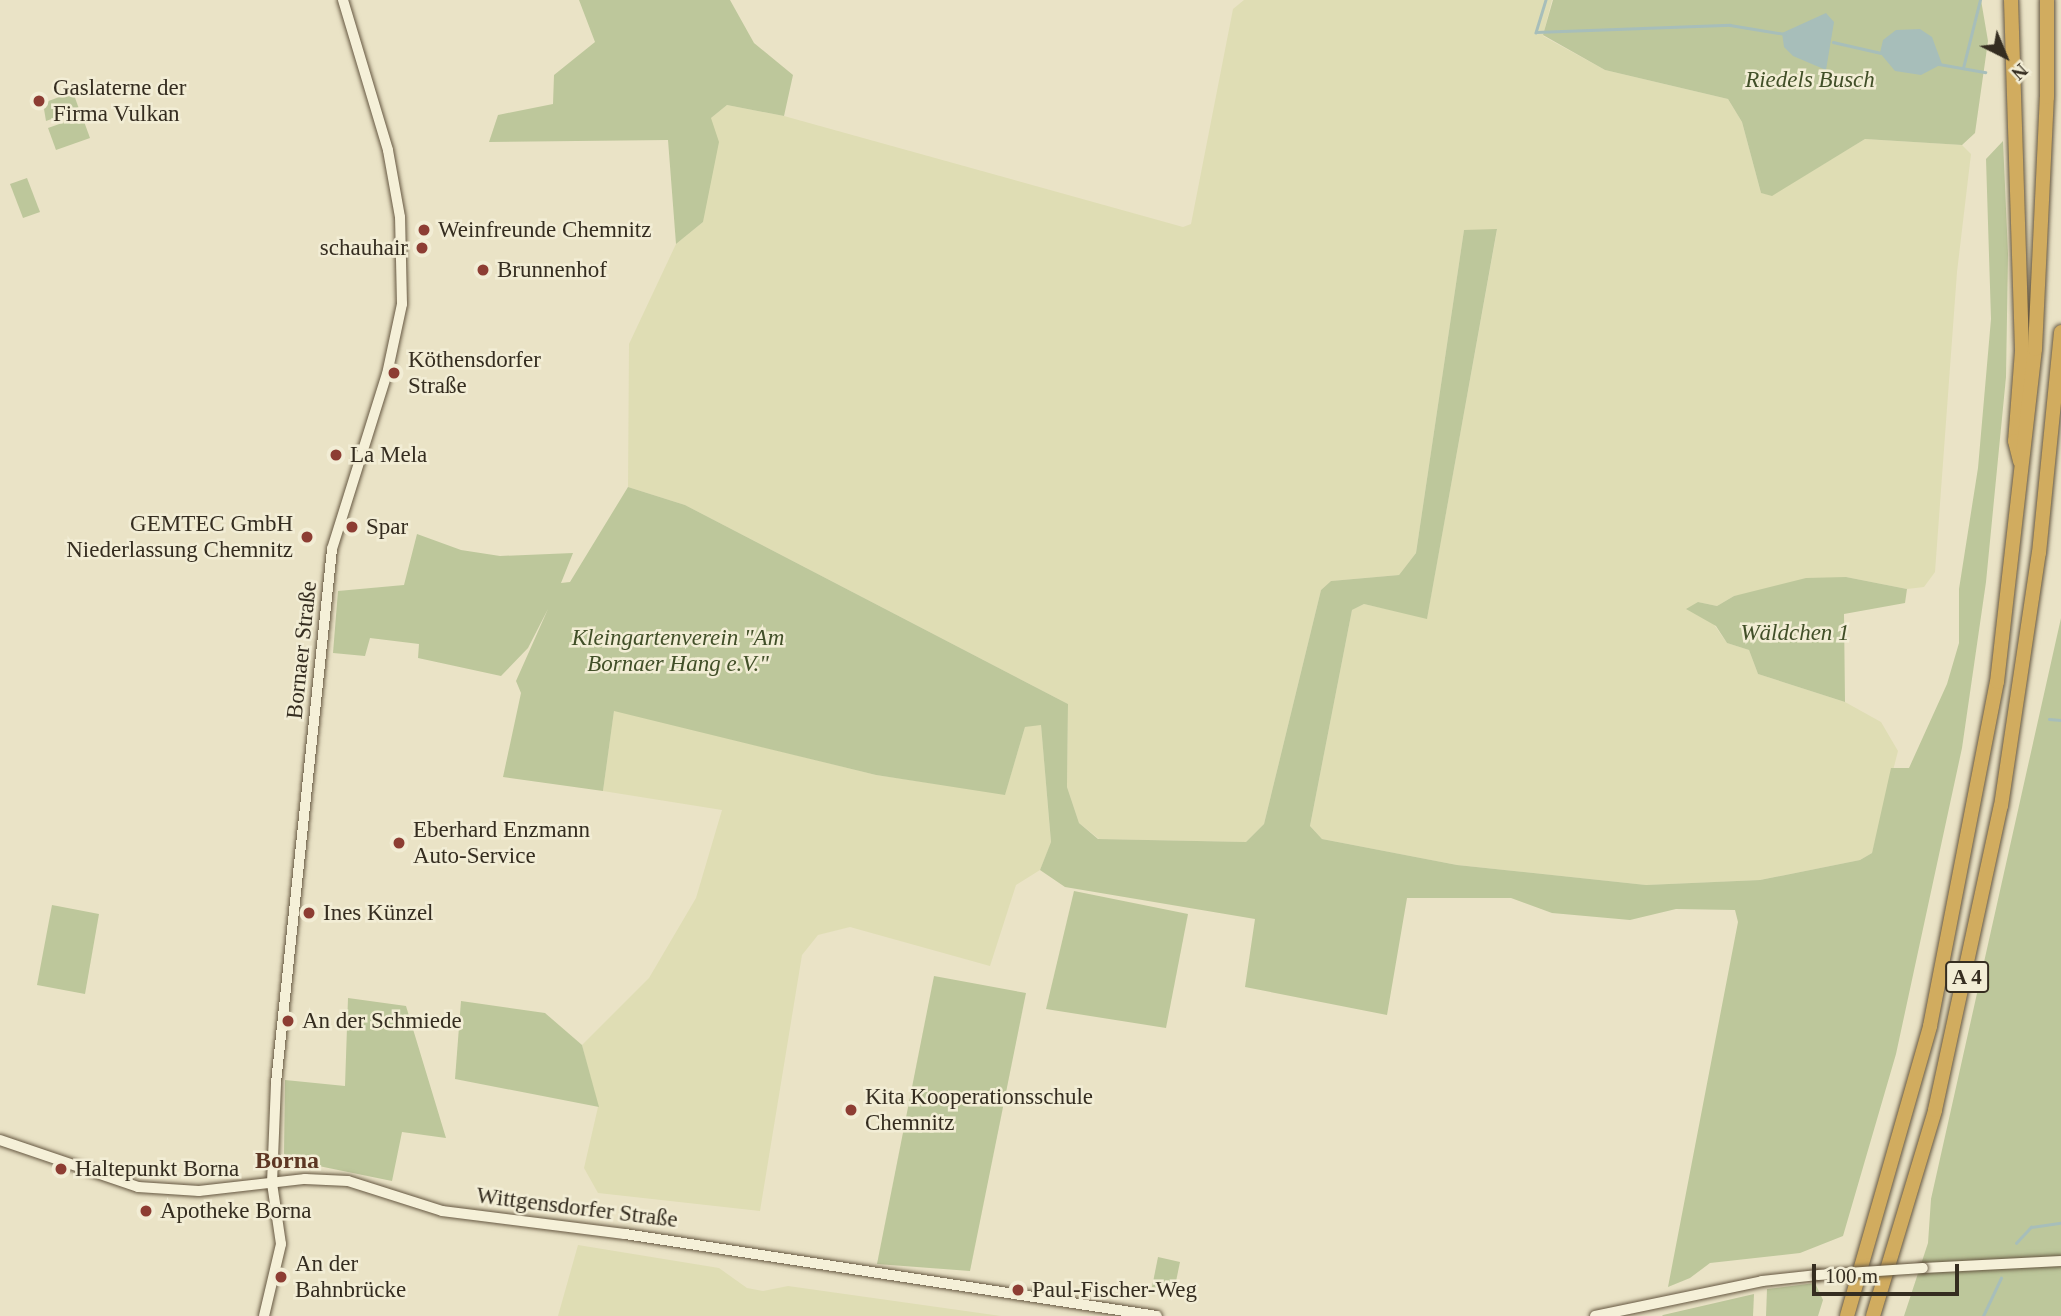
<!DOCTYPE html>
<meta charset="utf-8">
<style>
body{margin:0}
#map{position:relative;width:2061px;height:1316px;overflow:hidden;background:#eae3c6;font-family:"Times New Roman",serif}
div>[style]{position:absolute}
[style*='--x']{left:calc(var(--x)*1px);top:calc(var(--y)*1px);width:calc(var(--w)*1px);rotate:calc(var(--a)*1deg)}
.farmland>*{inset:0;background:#dfddb4}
.green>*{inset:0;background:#bdc79b}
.water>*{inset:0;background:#a7beba}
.stream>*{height:2.5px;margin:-1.25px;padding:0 1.25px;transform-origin:1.25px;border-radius:1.25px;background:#a7beba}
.roads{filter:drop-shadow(0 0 2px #655741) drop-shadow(0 0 2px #655741)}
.secondary>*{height:10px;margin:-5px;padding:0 5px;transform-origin:5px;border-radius:5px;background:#f5f0d8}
.highway>*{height:14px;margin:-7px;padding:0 7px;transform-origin:7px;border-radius:7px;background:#d1ac5f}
.bridges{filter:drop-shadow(0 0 2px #655741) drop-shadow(0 0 2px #655741)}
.secondary-bridge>*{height:10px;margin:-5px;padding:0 5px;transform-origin:5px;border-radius:5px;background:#f5f0d8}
.dots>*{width:19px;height:19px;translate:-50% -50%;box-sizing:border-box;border:4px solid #f2edd5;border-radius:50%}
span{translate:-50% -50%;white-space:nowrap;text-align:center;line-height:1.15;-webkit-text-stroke:5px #f2edd5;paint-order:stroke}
.shield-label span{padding:2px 5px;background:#f2edd5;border:2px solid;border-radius:5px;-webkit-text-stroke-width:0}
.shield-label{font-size:21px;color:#352d20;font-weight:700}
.park-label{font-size:23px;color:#414f28;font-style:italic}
.poi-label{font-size:23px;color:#352d20}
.left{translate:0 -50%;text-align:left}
.right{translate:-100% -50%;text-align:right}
.street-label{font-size:23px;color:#352d20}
.neighbourhood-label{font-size:24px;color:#5d3623;font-weight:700}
.north{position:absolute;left:1970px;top:21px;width:70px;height:70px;-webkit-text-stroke:5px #f2edd5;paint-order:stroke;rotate:137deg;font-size:19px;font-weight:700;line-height:28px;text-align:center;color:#352d20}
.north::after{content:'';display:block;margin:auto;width:24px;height:32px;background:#352d20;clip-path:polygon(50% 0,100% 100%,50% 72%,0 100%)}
.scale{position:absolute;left:1812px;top:1264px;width:147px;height:32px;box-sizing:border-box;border:4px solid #352d20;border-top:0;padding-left:9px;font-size:21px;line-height:24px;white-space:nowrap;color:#352d20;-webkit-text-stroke:5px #f2edd5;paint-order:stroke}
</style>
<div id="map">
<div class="farmland">
<div style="clip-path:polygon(1244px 0,1552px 0,1543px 36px,1605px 70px,1728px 99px,1742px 122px,1761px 193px,1772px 195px,1865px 139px,1962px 145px,1971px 154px,1957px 272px,1935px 572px,1924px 587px,1907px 589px,1846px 577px,1734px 596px,1717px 606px,1698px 602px,1727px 643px,1749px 650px,1758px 674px,1845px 702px,1881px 722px,1898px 751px,1872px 853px,1860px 860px,1760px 880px,1646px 885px,1457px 865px,1322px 839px,1310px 826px,1352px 610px,1364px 604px,1427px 618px,1497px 230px,1464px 230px,1416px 553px,1399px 575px,1331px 581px,1321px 590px,1264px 824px,1246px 842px,1099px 839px,1079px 823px,1067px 787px,1068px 704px,685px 505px,628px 487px,629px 344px,676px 244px,703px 222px,711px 118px,727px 105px,784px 116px,1183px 227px,1191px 224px,1233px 9px)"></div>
<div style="clip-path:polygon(614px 710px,876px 775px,1005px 794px,1025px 727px,1041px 724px,1051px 843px,1040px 870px,1016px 885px,990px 966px,850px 927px,818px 935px,802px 955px,760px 1211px,598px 1193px,584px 1168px,598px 1107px,582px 1045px,649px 978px,696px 898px,722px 810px,603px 791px)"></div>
<div style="clip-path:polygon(578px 1245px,719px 1268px,747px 1288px,763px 1291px,788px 1286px,1001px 1316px,558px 1316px)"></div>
</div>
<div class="green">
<div style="clip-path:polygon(579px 0,730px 0,754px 43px,793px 75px,784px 116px,727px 105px,711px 118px,719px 142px,703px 222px,676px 244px,668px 140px,489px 142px,498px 115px,553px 104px,554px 75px,595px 42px)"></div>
<div style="clip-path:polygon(1553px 0,1981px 0,1988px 41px,1975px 133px,1962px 145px,1865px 139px,1772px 196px,1761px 193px,1742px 122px,1728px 99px,1605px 70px,1543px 35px)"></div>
<div style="clip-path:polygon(73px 92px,79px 109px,46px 121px,43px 103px)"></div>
<div style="clip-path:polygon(82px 116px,90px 138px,56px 150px,48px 128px)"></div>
<div style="clip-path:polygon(2003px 141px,2008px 254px,2006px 377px,1986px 582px,1962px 748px,1896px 1054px,1843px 1236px,1800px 1253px,1710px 1263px,1690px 1278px,1668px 1287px,1738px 922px,1735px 910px,1676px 909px,1630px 920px,1552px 913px,1511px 898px,1407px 898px,1387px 1015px,1245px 987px,1255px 919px,1065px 887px,1040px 870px,1051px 842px,1041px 725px,1025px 727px,1005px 795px,876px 775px,614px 711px,603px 791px,503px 777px,521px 693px,516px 681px,548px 609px,528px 648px,501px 676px,418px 658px,419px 644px,370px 638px,365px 656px,333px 653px,338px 591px,404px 585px,417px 534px,461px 550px,500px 556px,573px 553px,561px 583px,570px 582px,628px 487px,685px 505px,1068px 704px,1067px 787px,1079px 823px,1098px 839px,1246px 842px,1264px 824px,1321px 590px,1331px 581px,1399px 575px,1416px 553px,1464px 230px,1497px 229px,1427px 619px,1364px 604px,1352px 610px,1310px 826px,1322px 839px,1457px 865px,1646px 885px,1760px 880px,1860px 860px,1872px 853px,1891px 768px,1909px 768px,1947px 684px,1959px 643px,1959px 589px,1978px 468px,1991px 319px,1986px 159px)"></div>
<div style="clip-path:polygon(27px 178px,40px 212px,23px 218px,10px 184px)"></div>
<div style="clip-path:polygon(1846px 577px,1907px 589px,1905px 603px,1844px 614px,1845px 702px,1758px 674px,1749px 650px,1727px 643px,1716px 626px,1686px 609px,1698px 602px,1717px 606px,1734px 596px,1806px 578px)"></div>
<div style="clip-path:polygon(2061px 618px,2061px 1316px,1904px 1316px,1928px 1243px,1931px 1199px)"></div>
<div style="clip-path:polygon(1074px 891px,1188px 914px,1166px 1028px,1046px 1009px)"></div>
<div style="clip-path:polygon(52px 905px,99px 914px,85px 994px,37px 985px)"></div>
<div style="clip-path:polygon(934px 976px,1026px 993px,970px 1271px,877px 1264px)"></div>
<div style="clip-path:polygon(348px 998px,406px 1006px,446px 1138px,402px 1132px,392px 1181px,304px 1163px,284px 1154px,285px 1080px,345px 1086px)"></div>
<div style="clip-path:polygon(461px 1001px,545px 1013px,582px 1045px,599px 1107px,455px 1079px)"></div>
<div style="clip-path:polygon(1158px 1257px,1180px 1262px,1174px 1291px,1152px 1287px)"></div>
<div style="clip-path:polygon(1815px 1283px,1823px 1300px,1818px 1316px,1766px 1316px,1767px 1289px)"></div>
<div style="clip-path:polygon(1754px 1294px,1753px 1316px,1662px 1316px,1663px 1315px)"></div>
</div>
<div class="water">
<div style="clip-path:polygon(1826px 13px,1834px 22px,1826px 70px,1793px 56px,1784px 47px,1782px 33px)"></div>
<div style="clip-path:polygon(1920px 29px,1932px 37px,1942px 64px,1921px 75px,1895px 71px,1880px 53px,1883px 40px,1896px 30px)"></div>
</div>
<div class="stream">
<div style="--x:1546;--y:0;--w:34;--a:107"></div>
<div style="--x:1536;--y:32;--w:194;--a:-2.1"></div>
<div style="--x:1730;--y:25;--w:56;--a:9.3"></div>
<div style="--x:1833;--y:42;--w:49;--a:12.9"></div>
<div style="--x:1939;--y:64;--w:47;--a:9.9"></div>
<div style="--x:1963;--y:68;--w:70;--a:-76"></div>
<div style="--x:2049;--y:719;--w:12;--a:5"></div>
<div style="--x:2016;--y:1243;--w:22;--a:-47"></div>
<div style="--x:2031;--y:1227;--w:30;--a:-8"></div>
<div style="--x:1983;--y:1316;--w:42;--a:-64.7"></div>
</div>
<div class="roads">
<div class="secondary">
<div style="--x:0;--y:1140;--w:146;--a:18.8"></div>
<div style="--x:138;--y:1187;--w:61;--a:3.8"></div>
<div style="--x:199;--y:1191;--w:107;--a:-6.5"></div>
<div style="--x:305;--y:1179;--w:43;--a:2.7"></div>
<div style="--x:348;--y:1181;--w:99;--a:17.7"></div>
<div style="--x:442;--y:1211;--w:184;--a:7.2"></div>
<div style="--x:625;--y:1234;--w:538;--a:8.76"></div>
<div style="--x:1923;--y:1268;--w:138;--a:-2.9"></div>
<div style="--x:264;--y:1316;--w:74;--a:-76.7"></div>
<div style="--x:281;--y:1244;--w:62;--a:-98.4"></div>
<div style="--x:272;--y:1183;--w:100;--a:-87.7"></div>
<div style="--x:276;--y:1083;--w:537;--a:-84.01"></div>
<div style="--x:332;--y:549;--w:183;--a:-72.6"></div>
<div style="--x:387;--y:374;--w:72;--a:-77.9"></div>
<div style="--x:402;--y:304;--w:87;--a:-91.3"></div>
<div style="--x:400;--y:217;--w:68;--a:-100.2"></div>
<div style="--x:388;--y:150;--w:157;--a:-106.7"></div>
<div style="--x:1595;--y:1316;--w:171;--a:-11.8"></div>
<div style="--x:1762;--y:1281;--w:56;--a:-6.1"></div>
</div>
<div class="highway">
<div style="--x:2011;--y:0;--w:351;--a:88.2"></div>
<div style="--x:2022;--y:351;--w:90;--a:94.4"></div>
<div style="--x:2015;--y:441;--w:21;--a:76"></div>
<div style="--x:1847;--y:1316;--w:302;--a:-74"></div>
<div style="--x:1930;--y:1026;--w:350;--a:-79"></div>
<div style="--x:1997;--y:682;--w:335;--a:-83.5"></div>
<div style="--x:2035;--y:349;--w:252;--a:-87.3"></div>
<div style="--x:2047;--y:97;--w:97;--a:-90"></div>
<div style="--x:1873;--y:1316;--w:215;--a:-73.2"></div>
<div style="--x:1935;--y:1110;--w:311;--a:-77.8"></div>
<div style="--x:2001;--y:806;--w:256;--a:-81.5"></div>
<div style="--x:2039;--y:553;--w:222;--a:-84.3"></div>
</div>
</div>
<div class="bridges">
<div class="secondary-bridge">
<div style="--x:1818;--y:1275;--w:105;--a:-3.8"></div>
</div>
</div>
<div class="dots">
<div style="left:39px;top:101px;background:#8d3d33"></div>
<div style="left:424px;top:230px;background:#8d3d33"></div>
<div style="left:422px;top:248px;background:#8d3d33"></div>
<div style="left:483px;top:270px;background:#8d3d33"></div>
<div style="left:394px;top:373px;background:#8d3d33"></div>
<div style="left:336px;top:455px;background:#8d3d33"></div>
<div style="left:352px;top:527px;background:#8d3d33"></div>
<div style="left:307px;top:537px;background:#8d3d33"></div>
<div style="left:399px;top:843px;background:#8d3d33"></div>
<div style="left:309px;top:913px;background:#8d3d33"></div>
<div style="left:288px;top:1021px;background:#8d3d33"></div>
<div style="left:851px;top:1110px;background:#8d3d33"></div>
<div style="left:61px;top:1169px;background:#8d3d33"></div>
<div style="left:146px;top:1211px;background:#8d3d33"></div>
<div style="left:281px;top:1277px;background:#8d3d33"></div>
<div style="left:1018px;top:1290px;background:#8d3d33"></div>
</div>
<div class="shield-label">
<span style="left:1967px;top:977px">A 4</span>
</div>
<div class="park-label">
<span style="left:1810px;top:80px">Riedels Busch</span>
<span style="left:1795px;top:633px">Wäldchen 1</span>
<span style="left:678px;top:651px">Kleingartenverein "Am<br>Bornaer Hang e.V."</span>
</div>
<div class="poi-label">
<span class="left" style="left:53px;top:101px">Gaslaterne der<br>Firma Vulkan</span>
<span class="left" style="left:438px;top:230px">Weinfreunde Chemnitz</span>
<span class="right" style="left:408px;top:248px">schauhair</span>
<span class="left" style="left:497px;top:270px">Brunnenhof</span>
<span class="left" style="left:408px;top:373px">Köthensdorfer<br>Straße</span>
<span class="left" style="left:350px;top:455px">La Mela</span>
<span class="right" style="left:293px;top:537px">GEMTEC GmbH<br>Niederlassung Chemnitz</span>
<span class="left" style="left:366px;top:527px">Spar</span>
<span class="left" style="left:413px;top:843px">Eberhard Enzmann<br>Auto-Service</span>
<span class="left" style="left:323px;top:913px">Ines Künzel</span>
<span class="left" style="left:302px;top:1021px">An der Schmiede</span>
<span class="left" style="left:865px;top:1110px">Kita Kooperationsschule<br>Chemnitz</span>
<span class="left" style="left:75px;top:1169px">Haltepunkt Borna</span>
<span class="left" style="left:160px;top:1211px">Apotheke Borna</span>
<span class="left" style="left:295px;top:1277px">An der<br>Bahnbrücke</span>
<span class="left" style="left:1032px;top:1290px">Paul-Fischer-Weg</span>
</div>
<div class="street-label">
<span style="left:302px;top:650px;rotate:-84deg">Bornaer Straße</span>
<span style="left:577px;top:1208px;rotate:7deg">Wittgensdorfer Straße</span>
</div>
<div class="neighbourhood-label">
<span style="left:287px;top:1161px">Borna</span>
</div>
<div class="north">N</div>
<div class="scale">100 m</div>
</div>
